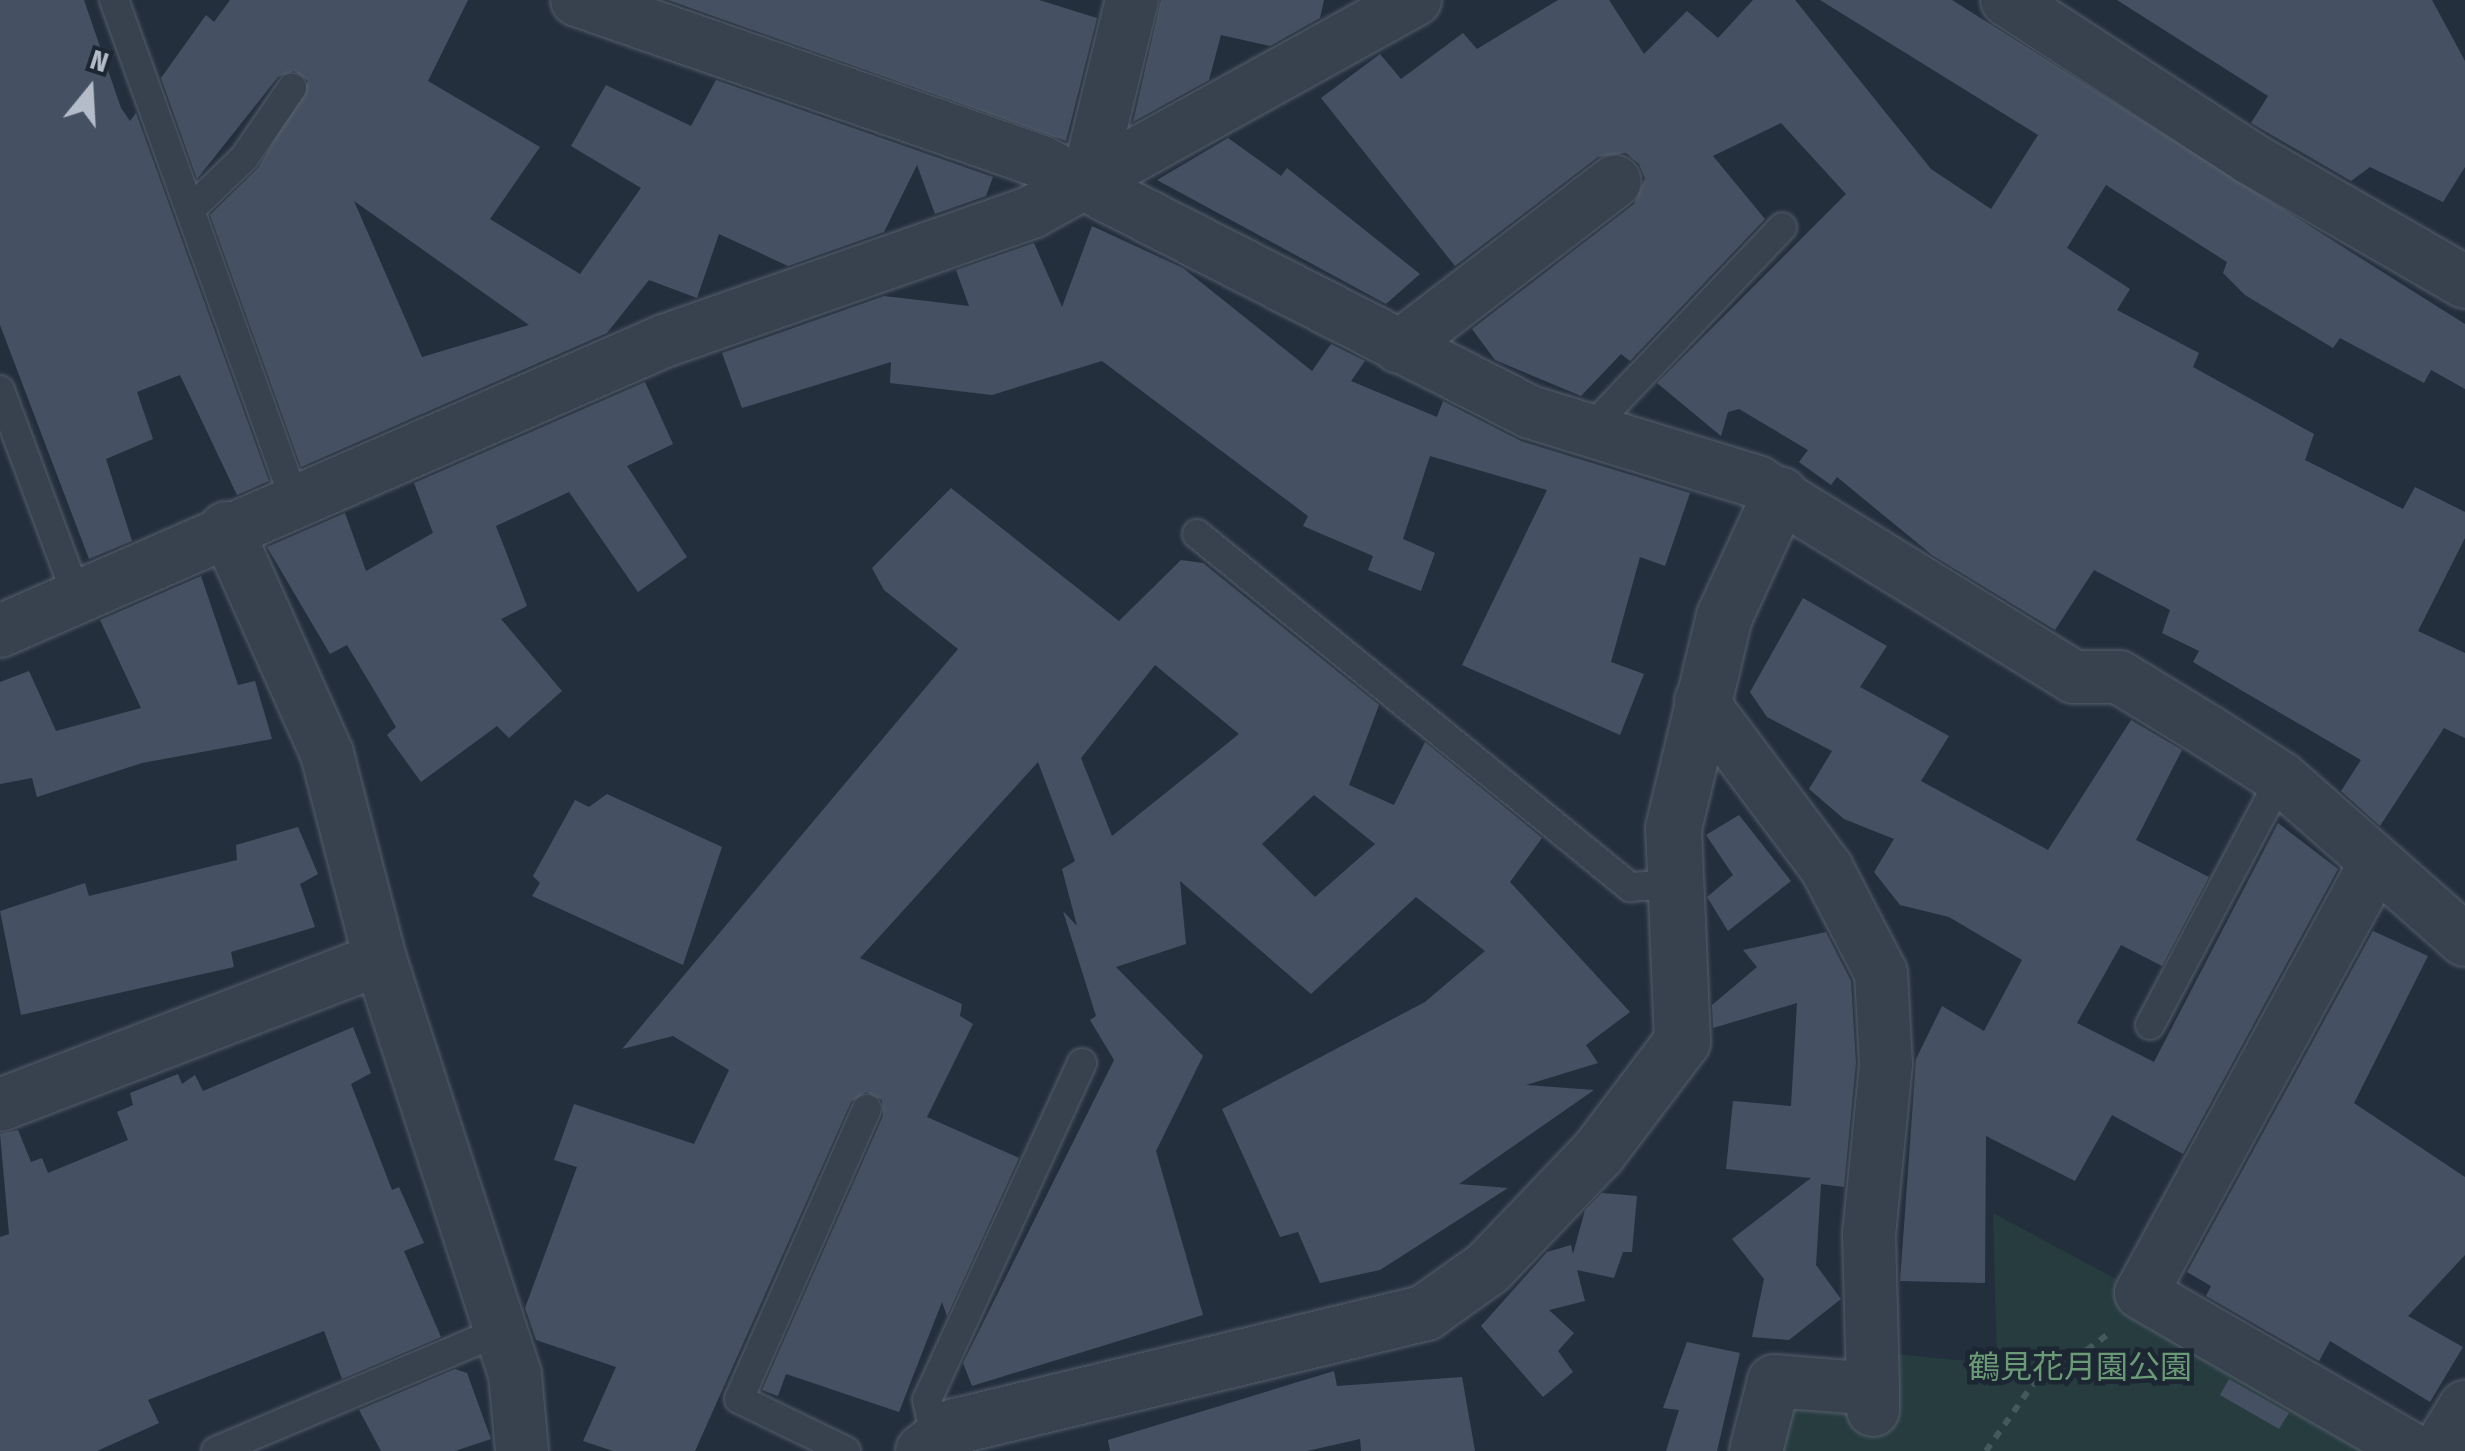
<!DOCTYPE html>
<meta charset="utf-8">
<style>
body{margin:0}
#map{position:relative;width:2465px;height:1451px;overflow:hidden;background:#242f3e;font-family:"Fira Sans Condensed","Noto Sans JP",sans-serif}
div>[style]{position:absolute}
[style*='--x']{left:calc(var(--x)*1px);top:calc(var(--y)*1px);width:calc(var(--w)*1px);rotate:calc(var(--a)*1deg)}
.green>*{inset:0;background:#263c3f}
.building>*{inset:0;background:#455162}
.path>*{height:6px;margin-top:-3px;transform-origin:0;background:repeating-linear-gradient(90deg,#44595c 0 8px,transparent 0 16px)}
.roads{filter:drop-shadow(0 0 2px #565f6c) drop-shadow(0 0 2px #565f6c)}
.service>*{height:28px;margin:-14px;padding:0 14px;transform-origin:14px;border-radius:14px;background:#38414e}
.minor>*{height:52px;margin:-26px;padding:0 26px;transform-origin:26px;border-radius:26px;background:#38414e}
.tertiary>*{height:55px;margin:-27.5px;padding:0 27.5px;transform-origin:27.5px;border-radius:27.5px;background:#38414e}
span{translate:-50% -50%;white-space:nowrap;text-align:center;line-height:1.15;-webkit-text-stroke:9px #1d2633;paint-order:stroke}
.park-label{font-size:32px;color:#6b9a76}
.north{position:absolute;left:40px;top:40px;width:100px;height:100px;-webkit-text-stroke:8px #1d2633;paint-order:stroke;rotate:18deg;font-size:28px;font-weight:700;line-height:40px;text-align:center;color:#b4bcc9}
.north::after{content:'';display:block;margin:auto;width:35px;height:45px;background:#b4bcc9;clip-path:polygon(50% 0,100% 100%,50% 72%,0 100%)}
</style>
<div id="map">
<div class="green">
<div style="clip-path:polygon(1993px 1213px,2129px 1286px,2389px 1451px,1774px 1451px,1786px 1404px,1885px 1353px,1997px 1364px)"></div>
</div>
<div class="building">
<div style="clip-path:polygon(0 0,84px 0,121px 108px,130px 121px,136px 113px,269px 481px,237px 495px,180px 375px,137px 392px,153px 439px,106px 459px,132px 541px,89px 559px,0 325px)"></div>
<div style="clip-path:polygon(evenodd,230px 0,468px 0,428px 81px,540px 147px,490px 219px,580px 274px,641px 188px,571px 146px,606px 85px,691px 126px,716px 80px,993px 177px,986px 196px,935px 214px,917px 165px,884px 232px,788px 266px,719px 234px,697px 298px,649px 280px,607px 333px,301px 467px,210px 215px,258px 168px,308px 81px,294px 71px,278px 77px,197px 179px,161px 78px,206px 15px,214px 22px,230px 0,354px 201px,529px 325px,422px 357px,354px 201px)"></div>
<div style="clip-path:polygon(668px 0,1039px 0,1097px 18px,1066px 141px)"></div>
<div style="clip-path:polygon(1161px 0,1324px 0,1320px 18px,1270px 46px,1221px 35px,1209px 80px,1133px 122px)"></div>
<div style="clip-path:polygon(1558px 0,1609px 0,1644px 54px,1687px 11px,1718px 38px,1753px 0,1795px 0,1931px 169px,1991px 209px,2038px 135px,1820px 0,1952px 0,2465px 324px,2465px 389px,2431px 370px,2424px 383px,2340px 338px,2333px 348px,2245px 295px,2223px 273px,2227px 262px,2106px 185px,2067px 248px,2130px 289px,2117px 310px,2199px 353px,2193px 367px,2314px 434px,2305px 460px,2403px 509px,2415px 487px,2465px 512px,2465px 538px,2418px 631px,2465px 653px,2465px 738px,2444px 728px,2380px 826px,2341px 791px,2361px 760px,2193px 662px,2199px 651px,2162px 633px,2170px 610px,2094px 570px,2055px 630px,1932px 555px,1837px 477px,1831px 485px,1799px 462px,1808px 450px,1739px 409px,1728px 412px,1721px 436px,1657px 383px,1846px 194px,1781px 123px,1713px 156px,1765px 219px,1630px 361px,1621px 354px,1581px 396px,1495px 360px,1472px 329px,1634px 204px,1645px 178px,1639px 164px,1626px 153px,1598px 157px,1455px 266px,1321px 98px,1380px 54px,1401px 79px,1463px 33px,1477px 49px)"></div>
<div style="clip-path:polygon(2117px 0,2432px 0,2465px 61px,2465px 167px,2443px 202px,2370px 167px,2351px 181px,2251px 123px,2268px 96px)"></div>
<div style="clip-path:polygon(1228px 138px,1281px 176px,1287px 168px,1420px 274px,1386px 304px,1157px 180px)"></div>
<div style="clip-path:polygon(1092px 226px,1183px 268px,1312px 371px,1331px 344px,1365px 361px,1351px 381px,1437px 417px,1443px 401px,1521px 441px,1690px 493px,1665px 566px,1640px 557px,1611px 662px,1644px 674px,1620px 735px,1462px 665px,1547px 490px,1430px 456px,1403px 539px,1435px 553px,1421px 591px,1368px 570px,1373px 556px,1303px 526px,1308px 516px,1102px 361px,992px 395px,890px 383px,891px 362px,742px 408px,722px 353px,884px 296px,969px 306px,956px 270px,1034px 243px,1062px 307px)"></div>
<div style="clip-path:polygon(645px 382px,673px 444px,627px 466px,687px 557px,638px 592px,569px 492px,496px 526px,527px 606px,501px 619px,562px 691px,509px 738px,497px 726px,421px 782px,387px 735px,396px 727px,347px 645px,330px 654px,267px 547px,345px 513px,366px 571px,433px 533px,414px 483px)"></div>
<div style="clip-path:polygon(evenodd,951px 488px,1119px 621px,1181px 560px,1203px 563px,1379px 705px,1349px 785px,1394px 805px,1425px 742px,1542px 838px,1510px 882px,1630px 1012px,1586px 1045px,1598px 1063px,1526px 1085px,1594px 1090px,1459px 1184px,1508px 1188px,1380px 1270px,1320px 1283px,1298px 1232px,1280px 1237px,1222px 1109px,1425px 1002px,1485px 951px,1416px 897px,1311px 994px,1180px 881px,1186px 944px,1116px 967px,1203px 1056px,1156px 1151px,1203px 1315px,972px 1386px,963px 1363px,1114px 1060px,1090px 1020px,1096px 1016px,1063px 911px,1077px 926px,1062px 869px,1075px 861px,1038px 762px,860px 958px,962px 1004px,960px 1016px,973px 1024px,927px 1117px,1019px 1158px,947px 1316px,942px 1302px,899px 1412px,786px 1374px,778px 1396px,762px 1390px,883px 1116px,882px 1100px,866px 1092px,851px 1102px,695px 1451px,613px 1451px,583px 1441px,616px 1367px,536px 1340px,525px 1308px,577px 1167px,554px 1160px,574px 1104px,694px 1144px,729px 1070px,673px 1036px,622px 1049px,958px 649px,884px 590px,872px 568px,951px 488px,1155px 665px,1239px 734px,1112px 836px,1081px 758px,1155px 665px,951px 488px,1314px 795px,1375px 844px,1315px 897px,1262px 844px,1314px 795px)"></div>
<div style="clip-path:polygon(201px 576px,238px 685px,255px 681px,272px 739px,142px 763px,37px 797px,32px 778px,0 784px,0 682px,29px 671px,56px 731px,141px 708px,100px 620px)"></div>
<div style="clip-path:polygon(1803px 598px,1887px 646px,1860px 687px,1949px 736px,1921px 781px,2048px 850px,2131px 720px,2182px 750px,2136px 840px,2209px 877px,2162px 966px,2121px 945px,2077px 1023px,2154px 1062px,2278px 823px,2338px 869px,2183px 1154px,2112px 1115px,2075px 1181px,1986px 1136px,1985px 1283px,1900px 1281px,1916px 1059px,1942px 1006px,1984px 1031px,2022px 960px,1949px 917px,1900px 905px,1874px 872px,1894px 839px,1844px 819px,1809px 789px,1832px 751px,1767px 717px,1750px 692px)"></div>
<div style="clip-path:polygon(607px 794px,722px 847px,683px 965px,532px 896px,540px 883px,533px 876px,575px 800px,589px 807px)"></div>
<div style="clip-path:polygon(1739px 815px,1791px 881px,1728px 931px,1707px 897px,1733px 875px,1706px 835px)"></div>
<div style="clip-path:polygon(298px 827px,318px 874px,300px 884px,315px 927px,231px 952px,234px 967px,21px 1015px,0 911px,85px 883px,89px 896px,237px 860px,236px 845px)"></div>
<div style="clip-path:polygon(2373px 931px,2428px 956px,2354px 1103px,2465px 1177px,2465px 1255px,2408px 1316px,2463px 1347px,2430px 1402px,2330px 1341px,2319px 1361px,2206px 1296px,2211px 1286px,2187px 1272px)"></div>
<div style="clip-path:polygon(1826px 932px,1851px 981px,1856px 1063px,1844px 1187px,1821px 1184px,1816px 1265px,1841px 1299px,1789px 1340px,1752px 1337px,1764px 1279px,1732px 1239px,1811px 1178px,1726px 1169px,1733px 1101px,1791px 1106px,1797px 1003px,1713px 1028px,1712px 1005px,1757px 967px,1743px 950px)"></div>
<div style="clip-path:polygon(353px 1027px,371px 1073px,351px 1084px,392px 1190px,399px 1187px,424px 1243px,404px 1251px,441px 1337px,342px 1379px,324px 1331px,148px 1400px,159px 1423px,97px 1451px,0 1451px,0 1237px,9px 1234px,0 1134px,18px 1130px,31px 1162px,42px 1158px,48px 1173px,128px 1140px,117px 1112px,133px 1105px,130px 1093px,178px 1074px,182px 1084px,195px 1075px,203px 1091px)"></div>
<div style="clip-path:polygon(1602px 1193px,1637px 1196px,1632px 1252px,1623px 1252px,1614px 1278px,1577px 1270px,1585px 1301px,1549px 1310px,1574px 1333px,1558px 1351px,1573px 1372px,1543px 1397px,1481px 1326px,1547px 1252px,1571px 1245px,1573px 1254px,1585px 1210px)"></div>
<div style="clip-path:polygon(1687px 1342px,1740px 1353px,1717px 1451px,1666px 1451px,1679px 1410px,1663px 1408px)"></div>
<div style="clip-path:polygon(455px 1369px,467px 1373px,491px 1439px,455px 1451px,381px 1451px,359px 1410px)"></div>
<div style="clip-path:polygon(1334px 1371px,1337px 1386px,1462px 1377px,1475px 1451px,1361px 1451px,1360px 1439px,1307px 1451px,1110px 1451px,1108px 1440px)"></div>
<div style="clip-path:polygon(2229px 1379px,2289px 1413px,2279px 1429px,2220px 1395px)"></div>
</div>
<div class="path">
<div style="--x:1986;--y:1451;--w:115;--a:-54.9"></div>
<div style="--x:2052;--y:1357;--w:36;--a:-11"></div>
<div style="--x:2087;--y:1350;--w:31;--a:-37"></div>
</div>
<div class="roads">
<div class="service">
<div style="--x:114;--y:0;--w:533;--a:70.14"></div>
<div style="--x:191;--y:209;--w:74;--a:-43.9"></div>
<div style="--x:244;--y:158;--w:85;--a:-55.6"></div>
<div style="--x:0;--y:390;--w:226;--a:69.6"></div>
<div style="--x:1589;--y:430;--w:280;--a:-46.4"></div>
<div style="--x:1197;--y:534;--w:559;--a:39.19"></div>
<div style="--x:1630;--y:887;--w:47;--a:-3.7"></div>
<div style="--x:2150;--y:1025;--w:280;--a:-62.1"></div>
<div style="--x:935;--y:1435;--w:36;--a:-103"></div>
<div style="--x:927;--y:1400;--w:371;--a:-65.3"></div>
<div style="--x:216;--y:1451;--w:306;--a:-22.9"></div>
<div style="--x:846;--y:1451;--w:119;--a:-154.1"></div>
<div style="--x:739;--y:1399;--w:317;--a:-66.2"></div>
</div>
<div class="minor">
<div style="--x:577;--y:0;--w:491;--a:19.2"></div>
<div style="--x:1041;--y:162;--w:549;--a:27.08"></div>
<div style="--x:1530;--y:412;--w:238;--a:17.1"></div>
<div style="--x:1757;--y:482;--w:372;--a:31.6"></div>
<div style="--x:2074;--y:677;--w:45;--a:0"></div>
<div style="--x:2119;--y:677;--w:105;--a:31.4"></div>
<div style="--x:2209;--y:732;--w:85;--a:32.6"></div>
<div style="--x:2281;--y:778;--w:245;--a:41.4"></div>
<div style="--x:2007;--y:0;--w:290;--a:33"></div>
<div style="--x:2250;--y:158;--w:248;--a:30"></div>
<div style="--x:1086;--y:187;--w:193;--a:-76.2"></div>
<div style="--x:1399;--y:347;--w:272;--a:-37.5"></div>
<div style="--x:226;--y:528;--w:248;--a:65.9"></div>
<div style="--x:327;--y:754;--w:212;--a:75.5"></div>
<div style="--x:380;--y:959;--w:436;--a:72"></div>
<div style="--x:515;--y:1374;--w:77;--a:84.8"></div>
<div style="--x:0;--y:631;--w:725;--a:-23.59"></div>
<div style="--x:664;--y:341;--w:390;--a:-19.3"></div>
<div style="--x:1032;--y:212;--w:438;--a:-29"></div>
<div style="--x:1701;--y:701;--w:210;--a:53.1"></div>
<div style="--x:1827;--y:869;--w:117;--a:62.6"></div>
<div style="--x:1881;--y:973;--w:91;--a:86.9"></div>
<div style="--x:1886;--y:1064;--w:171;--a:95.7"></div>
<div style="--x:1869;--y:1234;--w:155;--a:88.5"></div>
<div style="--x:2374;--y:866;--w:486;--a:118.6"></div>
<div style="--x:2141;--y:1293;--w:316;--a:30"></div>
<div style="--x:0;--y:1105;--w:407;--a:-21"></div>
<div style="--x:1756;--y:1451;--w:72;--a:-75.6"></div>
<div style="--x:1774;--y:1381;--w:99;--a:4.6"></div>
<div style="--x:1873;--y:1389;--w:21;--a:90"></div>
<div style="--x:2438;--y:1451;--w:52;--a:-58.5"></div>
</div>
<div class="tertiary">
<div style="--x:923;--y:1451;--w:41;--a:-38"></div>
<div style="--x:955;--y:1426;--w:484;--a:-13.6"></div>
<div style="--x:1425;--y:1312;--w:77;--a:-35.5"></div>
<div style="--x:1488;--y:1267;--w:159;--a:-46.3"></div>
<div style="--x:1598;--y:1152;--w:139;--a:-52.9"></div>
<div style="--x:1682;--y:1041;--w:213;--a:-92.4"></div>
<div style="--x:1673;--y:828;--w:218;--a:-76.5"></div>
<div style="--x:1724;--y:616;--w:134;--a:-65.3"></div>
</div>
</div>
<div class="park-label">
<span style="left:2080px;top:1367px">鶴見花月園公園</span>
</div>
<div class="north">N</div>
</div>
